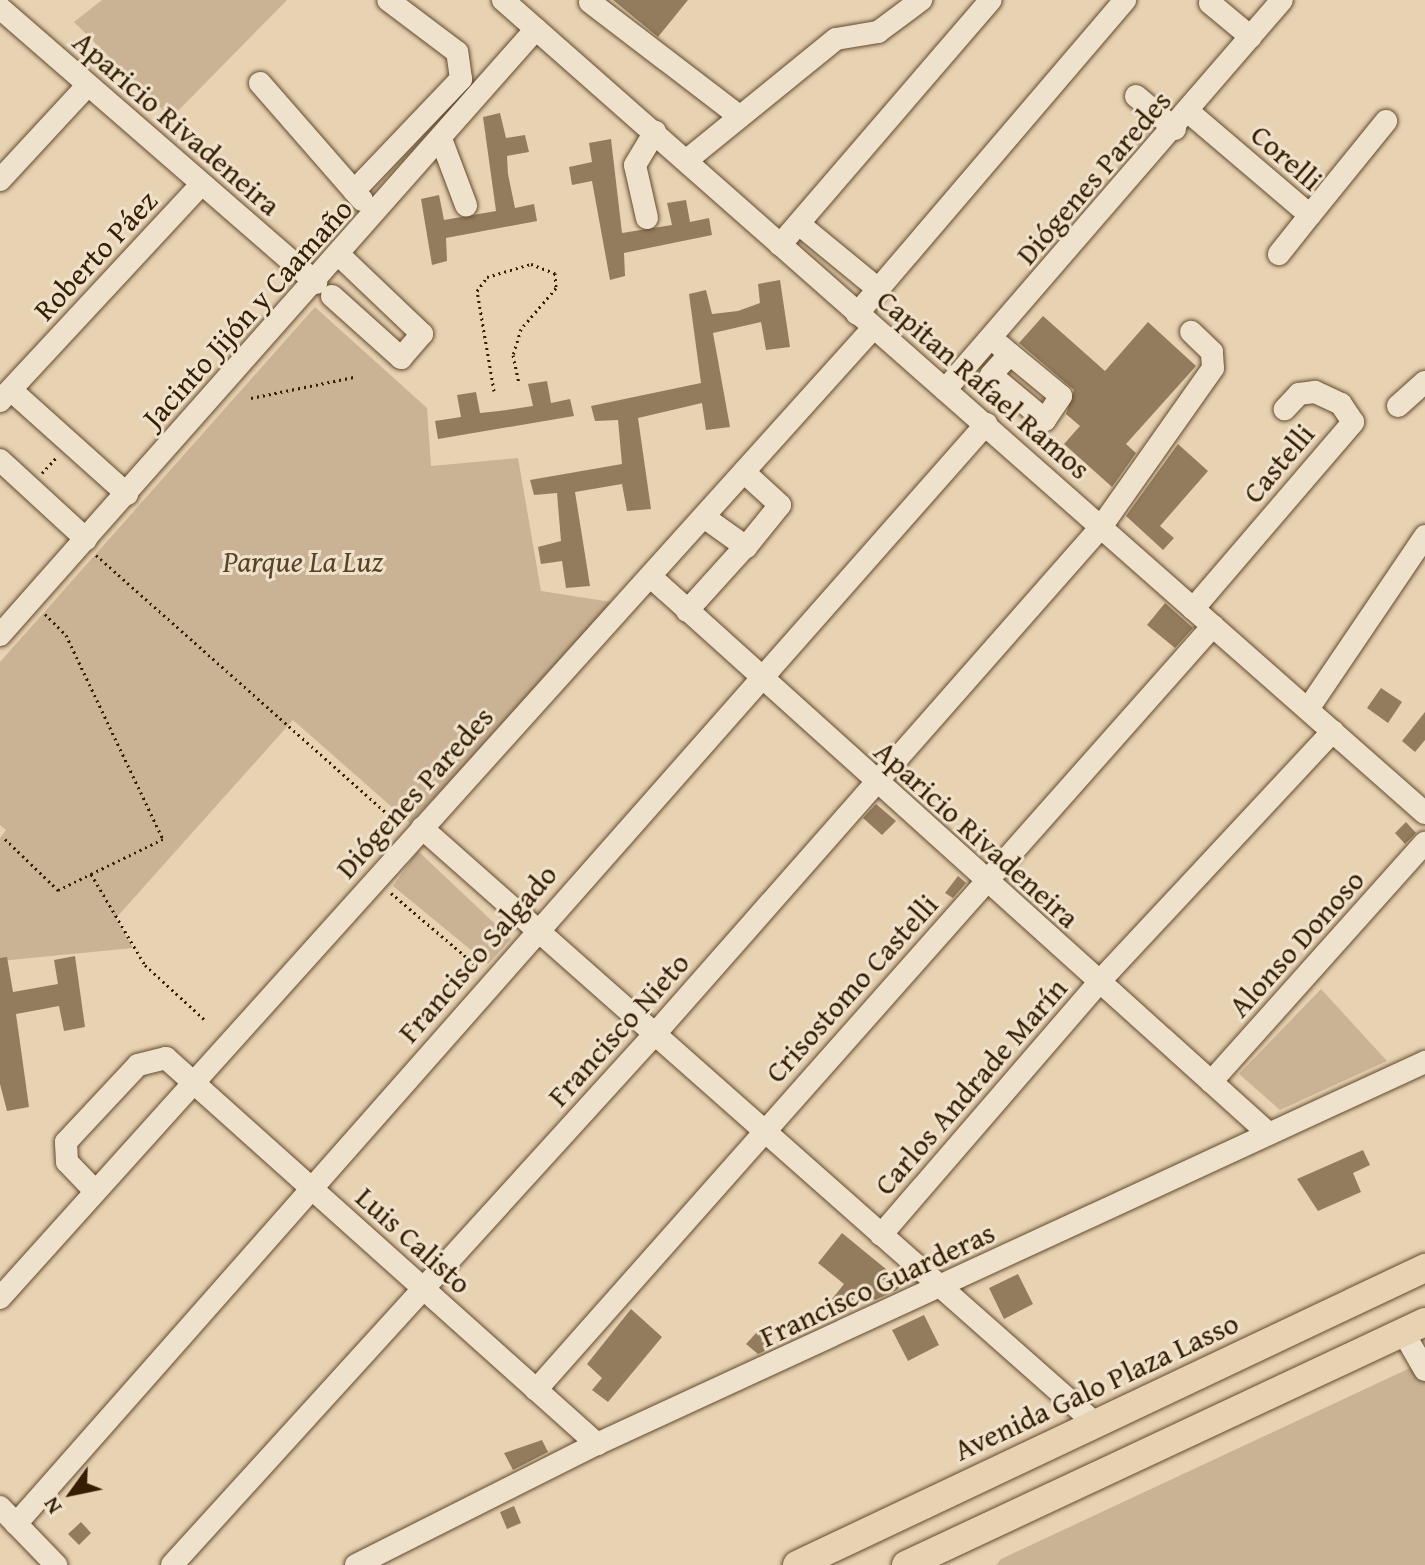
<!DOCTYPE html>
<meta charset="utf-8">
<style>
body{margin:0}
#map{position:relative;width:1425px;height:1565px;overflow:hidden;background:#e7d2b2;font-family:"Gentium Book Plus",serif}
div>[style]{position:absolute}
[style*='--x']{left:calc(var(--x)*1px);top:calc(var(--y)*1px);width:calc(var(--w)*1px);rotate:calc(var(--a)*1deg)}
.green>*{inset:0;background:#c9b394}
.building>*{inset:0;background:#927c5d}
.path>*{height:3px;margin-top:-1.5px;transform-origin:0;background:repeating-linear-gradient(90deg,#351e00 0 2px,transparent 0 6px)}
.roads{filter:drop-shadow(0 0 2px #624b2c) drop-shadow(0 0 2px #624b2c)}
.minor>*{height:22px;margin:-11px;padding:0 11px;transform-origin:11px;border-radius:11px;background:#efe2cd}
.major>*{height:28px;margin:-14px;padding:0 14px;transform-origin:14px;border-radius:14px;background:#e7d2b2}
span{translate:-50% -50%;white-space:nowrap;text-align:center;line-height:1.15;-webkit-text-stroke:6px #efe2cd;paint-order:stroke}
.street-label{font-size:30px;color:#351e00}
.park-label{font-size:30px;color:#5a4325;font-style:italic}
.north{position:absolute;left:32px;top:1453px;width:80px;height:80px;-webkit-text-stroke:6px #efe2cd;paint-order:stroke;rotate:237deg;font-size:22px;font-weight:700;line-height:32px;text-align:center;color:#351e00}
.north::after{content:'';display:block;margin:auto;width:28px;height:36px;background:#351e00;clip-path:polygon(50% 0,100% 100%,50% 72%,0 100%)}
</style>
<div id="map">
<div class="green">
<div style="clip-path:polygon(102px 0,287px 0,171px 118px,74px 22px)"></div>
<div style="clip-path:polygon(315px 307px,427px 408px,431px 466px,518px 458px,541px 591px,618px 603px,410px 823px,293px 720px,116px 918px,133px 948px,0 961px,0 838px,6px 830px,0 825px,0 662px)"></div>
<div style="clip-path:polygon(418px 851px,511px 939px,488px 964px,393px 886px)"></div>
<div style="clip-path:polygon(1321px 989px,1387px 1061px,1280px 1110px,1239px 1074px)"></div>
<div style="clip-path:polygon(1425px 1361px,1425px 1565px,996px 1565px,1001px 1559px)"></div>
</div>
<div class="building">
<div style="clip-path:polygon(613px 0,688px 0,658px 37px)"></div>
<div style="clip-path:polygon(500px 113px,506px 138px,525px 135px,529px 152px,507px 156px,508px 174px,515px 208px,534px 204px,537px 221px,446px 238px,447px 261px,432px 265px,421px 199px,439px 195px,444px 220px,496px 211px,483px 117px)"></div>
<div style="clip-path:polygon(611px 139px,622px 233px,672px 225px,667px 203px,686px 200px,690px 222px,709px 218px,712px 235px,624px 253px,625px 276px,610px 280px,592px 181px,572px 185px,569px 167px,592px 162px,589px 143px)"></div>
<div style="clip-path:polygon(780px 280px,790px 347px,766px 350px,761px 322px,713px 333px,730px 427px,706px 430px,702px 403px,638px 418px,651px 509px,627px 511px,622px 484px,575px 492px,590px 586px,566px 588px,562px 561px,541px 564px,538px 547px,561px 541px,557px 493px,534px 495px,530px 480px,622px 464px,618px 420px,595px 421px,591px 406px,701px 383px,689px 294px,706px 290px,712px 314px,738px 311px,760px 303px,758px 284px)"></div>
<div style="clip-path:polygon(1043px 316px,1105px 371px,1148px 322px,1196px 366px,1126px 444px,1136px 453px,1112px 487px,1064px 444px,1080px 426px,1066px 414px,1074px 390px,1019px 343px)"></div>
<div style="clip-path:polygon(547px 381px,551px 403px,570px 399px,574px 416px,438px 439px,435px 421px,461px 417px,457px 395px,476px 392px,480px 413px,499px 411px,533px 406px,528px 384px)"></div>
<div style="clip-path:polygon(1178px 444px,1208px 471px,1160px 526px,1174px 538px,1163px 550px,1126px 516px)"></div>
<div style="clip-path:polygon(1165px 603px,1193px 628px,1175px 648px,1147px 625px)"></div>
<div style="clip-path:polygon(1381px 688px,1402px 702px,1388px 723px,1367px 708px)"></div>
<div style="clip-path:polygon(1425px 712px,1425px 740px,1415px 752px,1402px 741px)"></div>
<div style="clip-path:polygon(876px 804px,896px 821px,882px 835px,863px 818px)"></div>
<div style="clip-path:polygon(1406px 822px,1416px 833px,1405px 844px,1395px 833px)"></div>
<div style="clip-path:polygon(958px 876px,966px 883px,953px 898px,945px 893px)"></div>
<div style="clip-path:polygon(75px 956px,85px 1027px,64px 1031px,59px 1006px,16px 1014px,29px 1107px,7px 1111px,0 1084px,0 958px,7px 957px,13px 992px,58px 984px,54px 960px)"></div>
<div style="clip-path:polygon(1363px 1150px,1370px 1165px,1353px 1173px,1361px 1192px,1318px 1211px,1297px 1179px)"></div>
<div style="clip-path:polygon(842px 1233px,903px 1283px,897px 1290px,875px 1300px,862px 1289px,845px 1309px,832px 1299px,844px 1284px,818px 1263px)"></div>
<div style="clip-path:polygon(1018px 1274px,1033px 1304px,1004px 1319px,989px 1288px)"></div>
<div style="clip-path:polygon(631px 1309px,662px 1337px,608px 1402px,592px 1390px,602px 1378px,587px 1364px)"></div>
<div style="clip-path:polygon(924px 1315px,939px 1345px,908px 1361px,892px 1330px)"></div>
<div style="clip-path:polygon(758px 1331px,775px 1346px,758px 1354px,746px 1344px)"></div>
<div style="clip-path:polygon(542px 1440px,548px 1452px,513px 1470px,504px 1453px)"></div>
<div style="clip-path:polygon(514px 1506px,521px 1523px,507px 1529px,500px 1512px)"></div>
<div style="clip-path:polygon(81px 1522px,91px 1533px,79px 1545px,68px 1534px)"></div>
</div>
<div class="path">
<div style="--x:494;--y:391;--w:101;--a:-99.6"></div>
<div style="--x:477;--y:291;--w:17;--a:-54"></div>
<div style="--x:487;--y:277;--w:46;--a:-16.5"></div>
<div style="--x:531;--y:264;--w:26;--a:21"></div>
<div style="--x:555;--y:273;--w:15;--a:86"></div>
<div style="--x:556;--y:288;--w:54;--a:130.5"></div>
<div style="--x:521;--y:329;--w:27;--a:107"></div>
<div style="--x:513;--y:355;--w:30;--a:78"></div>
<div style="--x:251;--y:398;--w:105;--a:-11.5"></div>
<div style="--x:42;--y:473;--w:21;--a:-47"></div>
<div style="--x:96;--y:555;--w:408;--a:41.6"></div>
<div style="--x:45;--y:614;--w:30;--a:45"></div>
<div style="--x:66;--y:635;--w:226;--a:64.6"></div>
<div style="--x:163;--y:839;--w:80;--a:154.1"></div>
<div style="--x:91;--y:874;--w:106;--a:59.3"></div>
<div style="--x:145;--y:965;--w:80;--a:42.5"></div>
<div style="--x:5;--y:839;--w:74;--a:43.9"></div>
<div style="--x:58;--y:890;--w:37;--a:-26"></div>
<div style="--x:391;--y:893;--w:116;--a:40.4"></div>
</div>
<div class="roads">
<div class="minor">
<div style="--x:503;--y:0;--w:1229;--a:41.41"></div>
<div style="--x:590;--y:2;--w:188;--a:37.4"></div>
<div style="--x:1210;--y:3;--w:53;--a:39.7"></div>
<div style="--x:0;--y:8;--w:419;--a:41"></div>
<div style="--x:260;--y:83;--w:155;--a:48.9"></div>
<div style="--x:1136;--y:96;--w:51;--a:40.2"></div>
<div style="--x:1190;--y:113;--w:157;--a:40.4"></div>
<div style="--x:1310;--y:215;--w:50;--a:128.5"></div>
<div style="--x:441;--y:139;--w:71;--a:69.3"></div>
<div style="--x:687;--y:160;--w:192;--a:-39.1"></div>
<div style="--x:836;--y:39;--w:43;--a:-9.5"></div>
<div style="--x:878;--y:32;--w:54;--a:-36.7"></div>
<div style="--x:0;--y:180;--w:128;--a:-47.2"></div>
<div style="--x:354;--y:191;--w:155;--a:-46.3"></div>
<div style="--x:461;--y:79;--w:27;--a:-98"></div>
<div style="--x:457;--y:52;--w:86;--a:-143"></div>
<div style="--x:1310;--y:215;--w:121;--a:-51"></div>
<div style="--x:647;--y:218;--w:54;--a:-102.8"></div>
<div style="--x:635;--y:165;--w:39;--a:-59"></div>
<div style="--x:799;--y:224;--w:102;--a:39.4"></div>
<div style="--x:780;--y:245;--w:323;--a:-49.3"></div>
<div style="--x:332;--y:296;--w:93;--a:41.9"></div>
<div style="--x:401;--y:358;--w:32;--a:-49"></div>
<div style="--x:422;--y:334;--w:113;--a:-136.4"></div>
<div style="--x:857;--y:314;--w:413;--a:-49.5"></div>
<div style="--x:991;--y:338;--w:25;--a:40"></div>
<div style="--x:1010;--y:354;--w:66;--a:39.5"></div>
<div style="--x:1061;--y:396;--w:29;--a:124"></div>
<div style="--x:1045;--y:420;--w:70;--a:-140.2"></div>
<div style="--x:991;--y:375;--w:28;--a:-48"></div>
<div style="--x:11;--y:390;--w:156;--a:41.9"></div>
<div style="--x:945;--y:390;--w:515;--a:-49.17"></div>
<div style="--x:0;--y:401;--w:294;--a:-47.1"></div>
<div style="--x:1398;--y:406;--w:36;--a:-42"></div>
<div style="--x:0;--y:460;--w:117;--a:42.6"></div>
<div style="--x:704;--y:517;--w:52;--a:35.5"></div>
<div style="--x:746;--y:547;--w:54;--a:-51"></div>
<div style="--x:780;--y:505;--w:49;--a:-137.5"></div>
<div style="--x:650;--y:576;--w:832;--a:42.03"></div>
<div style="--x:1193;--y:609;--w:246;--a:-49.4"></div>
<div style="--x:1353;--y:422;--w:22;--a:-124"></div>
<div style="--x:1341;--y:404;--w:29;--a:-155"></div>
<div style="--x:1315;--y:392;--w:16;--a:173"></div>
<div style="--x:1299;--y:394;--w:21;--a:133"></div>
<div style="--x:687;--y:611;--w:84;--a:-47.9"></div>
<div style="--x:0;--y:635;--w:809;--a:-48.51"></div>
<div style="--x:1308;--y:709;--w:209;--a:-55.9"></div>
<div style="--x:422;--y:828;--w:900;--a:41.49"></div>
<div style="--x:1211;--y:1082;--w:321;--a:-48.2"></div>
<div style="--x:95;--y:1191;--w:40;--a:-134"></div>
<div style="--x:67;--y:1162;--w:20;--a:-93"></div>
<div style="--x:66;--y:1142;--w:105;--a:-46.9"></div>
<div style="--x:138;--y:1065;--w:29;--a:-14"></div>
<div style="--x:166;--y:1058;--w:579;--a:41.85"></div>
<div style="--x:881;--y:1235;--w:334;--a:-49.2"></div>
<div style="--x:1099;--y:982;--w:343;--a:-47"></div>
<div style="--x:0;--y:1298;--w:1305;--a:-48.01"></div>
<div style="--x:1410;--y:1344;--w:30;--a:60"></div>
<div style="--x:536;--y:1390;--w:1021;--a:-48.46"></div>
<div style="--x:0;--y:1507;--w:81;--a:46"></div>
<div style="--x:16;--y:1524;--w:1467;--a:-48.59"></div>
<div style="--x:172;--y:1565;--w:716;--a:-47.72"></div>
<div style="--x:654;--y:1035;--w:677;--a:-48.65"></div>
<div style="--x:1101;--y:527;--w:194;--a:-54.8"></div>
<div style="--x:1213;--y:368;--w:16;--a:-94"></div>
<div style="--x:1212;--y:352;--w:29;--a:-136"></div>
<div style="--x:356;--y:1565;--w:270;--a:-26.7"></div>
<div style="--x:597;--y:1444;--w:912;--a:-24.77"></div>
</div>
<div class="major">
<div style="--x:797;--y:1565;--w:695;--a:-25.31"></div>
<div style="--x:906;--y:1565;--w:573;--a:-25.09"></div>
</div>
</div>
<div class="street-label">
<span style="left:177px;top:123px;rotate:41deg">Aparicio Rivadeneira</span>
<span style="left:1287px;top:157px;rotate:41deg">Corelli</span>
<span style="left:1093px;top:177px;rotate:-49deg">Diógenes Paredes</span>
<span style="left:95px;top:255px;rotate:-47deg">Roberto Páez</span>
<span style="left:247px;top:313px;rotate:-48deg">Jacinto Jijón y Caamaño</span>
<span style="left:984px;top:384px;rotate:41deg">Capitan Rafael Ramos</span>
<span style="left:1278px;top:463px;rotate:-50deg">Castelli</span>
<span style="left:414px;top:792px;rotate:-48deg">Diógenes Paredes</span>
<span style="left:977px;top:834px;rotate:42deg">Aparicio Rivadeneira</span>
<span style="left:1296px;top:943px;rotate:-48deg">Alonso Donoso</span>
<span style="left:477px;top:953px;rotate:-49deg">Francisco Salgado</span>
<span style="left:851px;top:988px;rotate:-48deg">Crisostomo Castelli</span>
<span style="left:618px;top:1029px;rotate:-48deg">Francisco Nieto</span>
<span style="left:970px;top:1086px;rotate:-49deg">Carlos Andrade Marín</span>
<span style="left:414px;top:1240px;rotate:42deg">Luis Calisto</span>
<span style="left:877px;top:1284px;rotate:-25deg">Francisco Guarderas</span>
<span style="left:1096px;top:1386px;rotate:-25deg">Avenida Galo Plaza Lasso</span>
</div>
<div class="park-label">
<span style="left:303px;top:561px">Parque La Luz</span>
</div>
<div class="north">N</div>
</div>
